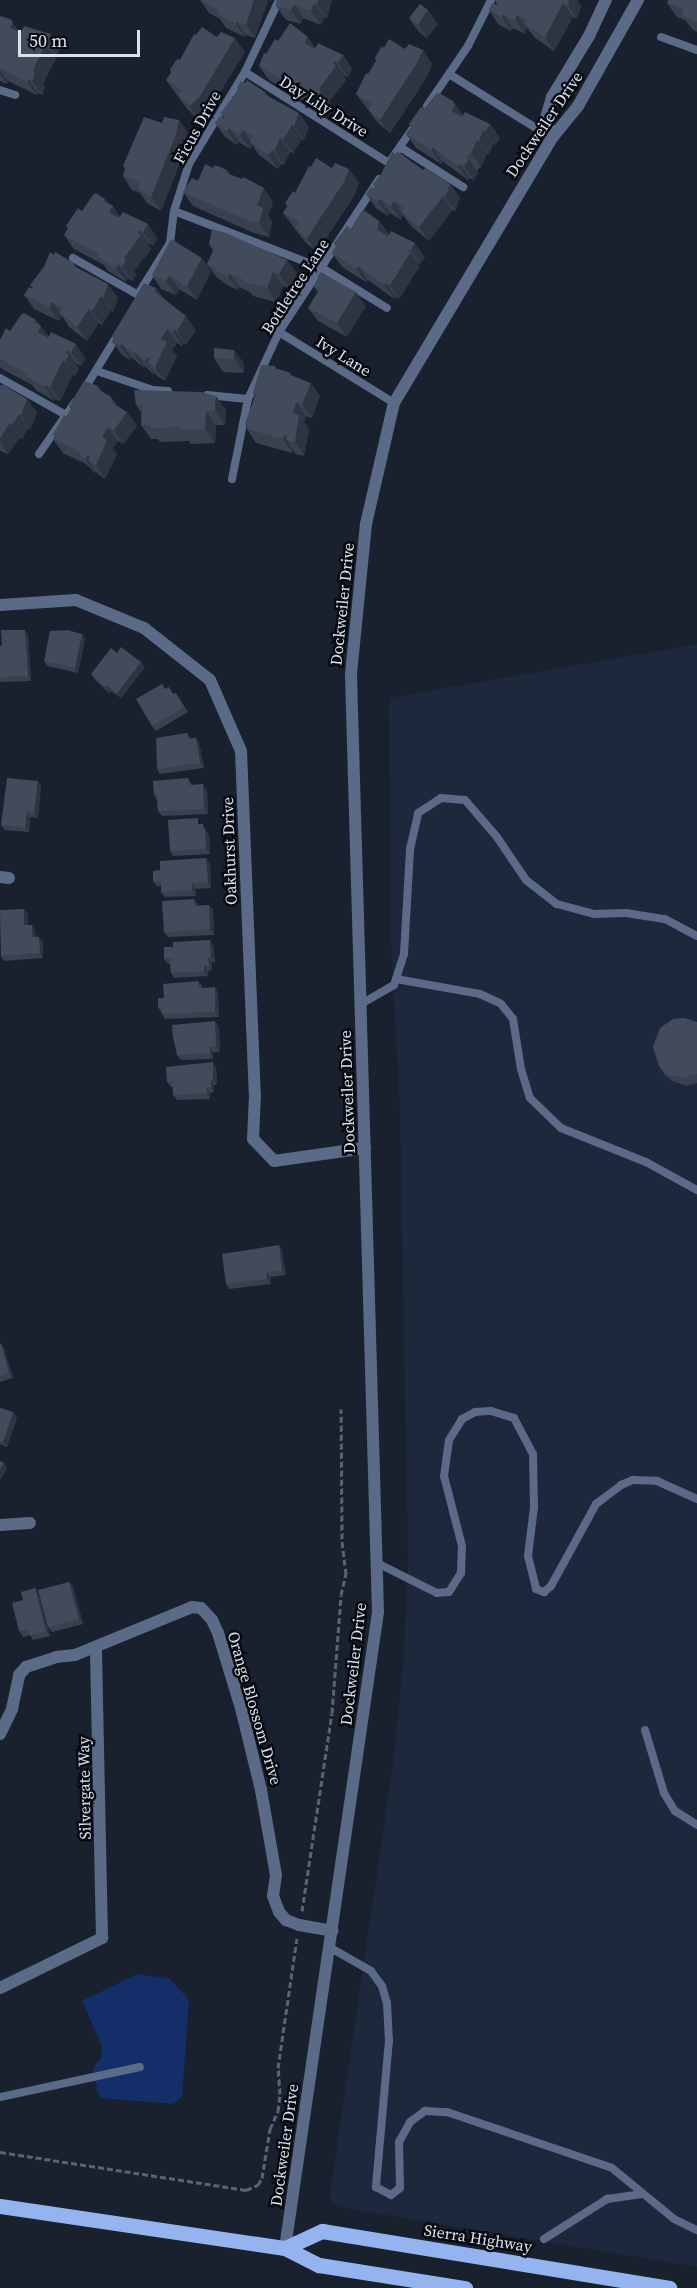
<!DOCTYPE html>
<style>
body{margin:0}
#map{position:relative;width:697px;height:2288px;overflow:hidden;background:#19212f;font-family:"Source Serif 4",serif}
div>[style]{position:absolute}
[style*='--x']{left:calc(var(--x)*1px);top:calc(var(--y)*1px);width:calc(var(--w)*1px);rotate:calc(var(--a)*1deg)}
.built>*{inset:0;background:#1d283c}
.water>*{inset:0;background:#142e69}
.path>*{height:3px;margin-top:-1.5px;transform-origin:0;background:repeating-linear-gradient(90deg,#5c6370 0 6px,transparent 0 9px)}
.lane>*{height:8px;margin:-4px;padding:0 4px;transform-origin:4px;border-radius:4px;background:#5b6a86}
.street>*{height:12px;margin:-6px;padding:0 6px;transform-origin:6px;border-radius:6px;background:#5b6a86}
.primary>*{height:15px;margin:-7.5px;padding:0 7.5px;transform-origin:7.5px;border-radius:7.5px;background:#95b3ef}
.wall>*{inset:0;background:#39404e}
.shaded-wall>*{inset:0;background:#2e3440}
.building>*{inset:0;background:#424b5b}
span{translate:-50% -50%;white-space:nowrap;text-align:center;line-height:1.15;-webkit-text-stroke:5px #070a11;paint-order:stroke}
.street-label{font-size:16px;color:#dbe1eb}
.scale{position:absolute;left:18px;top:30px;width:122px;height:27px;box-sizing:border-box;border:3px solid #dbe1eb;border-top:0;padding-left:8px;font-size:18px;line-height:21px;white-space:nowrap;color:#dbe1eb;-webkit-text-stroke:4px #070a11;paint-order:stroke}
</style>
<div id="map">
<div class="built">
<div style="clip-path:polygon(697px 644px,697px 2267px,338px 2207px,331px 2202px,330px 2194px,394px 1757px,404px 1653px,408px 1559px,400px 1113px,391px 937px,389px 698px)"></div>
</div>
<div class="water">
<div style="clip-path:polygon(137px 1974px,170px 1979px,189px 2000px,182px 2097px,173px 2104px,101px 2098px,97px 2091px,93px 2068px,102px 2056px,101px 2044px,82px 2001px)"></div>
</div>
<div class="path">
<div style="--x:302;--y:1911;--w:200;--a:-81.4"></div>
<div style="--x:332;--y:1713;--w:118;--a:-85.6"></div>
<div style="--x:341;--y:1595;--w:22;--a:-77"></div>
<div style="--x:346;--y:1574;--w:35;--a:-97"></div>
<div style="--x:342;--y:1539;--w:130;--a:-90.4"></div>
<div style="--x:0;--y:2152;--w:249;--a:8.8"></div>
<div style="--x:246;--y:2190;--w:13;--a:-23"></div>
<div style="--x:258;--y:2185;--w:8;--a:-60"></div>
<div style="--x:262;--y:2178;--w:50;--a:-80.7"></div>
<div style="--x:270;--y:2129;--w:20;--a:-66"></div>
<div style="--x:278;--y:2111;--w:17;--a:-83"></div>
<div style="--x:280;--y:2094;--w:26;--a:-94"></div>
<div style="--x:278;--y:2068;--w:131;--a:-81.7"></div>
</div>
<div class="lane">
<div style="--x:661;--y:37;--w:38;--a:20"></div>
<div style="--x:245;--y:72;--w:170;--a:32.3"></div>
<div style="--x:449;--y:74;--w:121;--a:31.9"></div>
<div style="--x:0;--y:90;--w:16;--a:18"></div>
<div style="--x:427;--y:106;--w:73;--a:-55.7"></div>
<div style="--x:468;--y:46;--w:51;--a:-63.4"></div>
<div style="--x:400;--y:147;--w:75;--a:32.4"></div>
<div style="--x:390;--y:161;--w:39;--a:-55"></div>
<div style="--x:174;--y:211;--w:159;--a:21.1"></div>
<div style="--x:322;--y:268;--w:76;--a:31.6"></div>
<div style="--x:73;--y:258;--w:75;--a:29.6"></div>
<div style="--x:140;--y:291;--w:57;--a:-58"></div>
<div style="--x:170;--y:243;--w:32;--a:-83"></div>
<div style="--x:174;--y:211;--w:49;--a:-72.3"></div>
<div style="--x:189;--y:164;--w:108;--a:-58.7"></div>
<div style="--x:245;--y:72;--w:80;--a:-64.7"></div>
<div style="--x:279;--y:332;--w:135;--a:31.7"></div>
<div style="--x:97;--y:371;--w:59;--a:18.7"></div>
<div style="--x:153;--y:390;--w:15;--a:4"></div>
<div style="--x:0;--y:378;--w:76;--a:29.3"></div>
<div style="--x:84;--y:390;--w:66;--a:-58.7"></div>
<div style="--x:207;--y:395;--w:41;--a:5.6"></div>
<div style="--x:39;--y:454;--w:63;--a:-55.3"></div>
<div style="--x:232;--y:479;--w:82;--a:-78.7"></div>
<div style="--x:248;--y:399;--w:74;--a:-65.2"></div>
<div style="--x:279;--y:332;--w:183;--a:-56.8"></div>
<div style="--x:396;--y:979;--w:85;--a:10.1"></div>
<div style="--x:480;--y:994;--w:23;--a:25"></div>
<div style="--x:501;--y:1004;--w:19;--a:51"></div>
<div style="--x:513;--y:1019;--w:51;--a:80.9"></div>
<div style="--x:521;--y:1069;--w:30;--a:73"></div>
<div style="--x:530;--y:1098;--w:43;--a:44.1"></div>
<div style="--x:561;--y:1128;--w:92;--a:21.8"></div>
<div style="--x:646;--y:1162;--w:58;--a:28.8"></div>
<div style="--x:361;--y:1004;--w:38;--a:-30"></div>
<div style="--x:394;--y:985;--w:33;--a:-72"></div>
<div style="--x:404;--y:954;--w:105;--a:-86.7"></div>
<div style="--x:410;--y:849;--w:37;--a:-77"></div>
<div style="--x:418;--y:813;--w:27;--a:-33"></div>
<div style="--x:441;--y:798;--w:24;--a:5"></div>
<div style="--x:465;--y:800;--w:49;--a:49.1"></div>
<div style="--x:497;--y:837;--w:52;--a:56"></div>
<div style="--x:526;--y:880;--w:39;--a:38"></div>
<div style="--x:557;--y:904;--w:38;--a:15"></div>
<div style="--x:594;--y:914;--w:32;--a:-2"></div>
<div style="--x:626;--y:913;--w:39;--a:9"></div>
<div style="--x:665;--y:919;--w:36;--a:28"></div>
<div style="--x:377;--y:1563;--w:67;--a:26.6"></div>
<div style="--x:437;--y:1593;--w:12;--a:-5"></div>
<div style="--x:449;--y:1592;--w:22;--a:-58"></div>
<div style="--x:461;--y:1573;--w:27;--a:-88"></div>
<div style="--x:462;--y:1546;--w:72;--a:-104.4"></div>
<div style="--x:444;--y:1476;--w:36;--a:-82"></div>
<div style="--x:449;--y:1440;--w:25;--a:-58"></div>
<div style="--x:462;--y:1419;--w:15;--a:-28"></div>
<div style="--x:475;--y:1412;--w:16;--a:-4"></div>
<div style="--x:491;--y:1411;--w:24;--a:17"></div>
<div style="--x:514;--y:1418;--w:41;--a:62.2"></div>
<div style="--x:533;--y:1454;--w:53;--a:88.9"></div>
<div style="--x:534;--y:1507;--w:49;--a:97"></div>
<div style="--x:528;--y:1556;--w:34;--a:76"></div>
<div style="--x:536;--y:1589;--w:9;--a:21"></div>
<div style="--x:544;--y:1592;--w:9;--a:-41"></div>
<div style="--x:551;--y:1586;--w:94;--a:-61.2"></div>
<div style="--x:596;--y:1504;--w:31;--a:-37"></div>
<div style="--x:621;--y:1485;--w:13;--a:-23"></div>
<div style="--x:633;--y:1480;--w:24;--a:2"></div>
<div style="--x:657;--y:1481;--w:44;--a:24.2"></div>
<div style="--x:645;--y:1730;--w:66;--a:73.2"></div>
<div style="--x:664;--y:1793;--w:21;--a:59"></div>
<div style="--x:675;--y:1811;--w:26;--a:32"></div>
<div style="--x:329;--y:1947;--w:48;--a:29.7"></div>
<div style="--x:371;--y:1971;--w:19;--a:54"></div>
<div style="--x:382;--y:1986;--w:18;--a:74"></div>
<div style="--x:387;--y:2003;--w:37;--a:87"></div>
<div style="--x:389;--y:2040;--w:148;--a:95.1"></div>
<div style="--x:376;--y:2187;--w:17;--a:28"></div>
<div style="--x:391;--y:2195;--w:11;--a:-38"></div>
<div style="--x:400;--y:2188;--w:46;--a:-91.2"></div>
<div style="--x:399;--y:2142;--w:23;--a:-61"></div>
<div style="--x:410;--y:2122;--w:19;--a:-36"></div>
<div style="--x:425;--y:2111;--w:22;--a:3"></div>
<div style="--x:447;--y:2112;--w:174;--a:18.7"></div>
<div style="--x:612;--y:2168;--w:80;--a:39.4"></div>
<div style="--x:674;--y:2219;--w:25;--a:26"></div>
<div style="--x:0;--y:2097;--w:143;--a:-12.1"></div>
<div style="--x:544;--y:2239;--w:75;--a:-32.4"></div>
<div style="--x:607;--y:2199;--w:34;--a:-8"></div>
</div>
<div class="street">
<div style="--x:552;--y:138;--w:21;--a:-107"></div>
<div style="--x:546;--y:118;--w:22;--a:-74"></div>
<div style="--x:552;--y:97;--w:71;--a:-58.8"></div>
<div style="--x:589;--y:36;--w:40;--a:-65"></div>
<div style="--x:0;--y:605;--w:76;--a:-3.8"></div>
<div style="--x:76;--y:600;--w:74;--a:22.4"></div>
<div style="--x:144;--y:628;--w:84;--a:38.2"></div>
<div style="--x:210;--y:680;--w:77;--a:66.4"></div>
<div style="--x:241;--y:751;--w:344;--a:87.7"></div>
<div style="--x:255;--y:1095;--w:44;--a:92.6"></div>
<div style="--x:253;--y:1139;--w:30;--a:46"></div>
<div style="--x:274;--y:1161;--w:92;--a:-8.1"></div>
<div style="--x:0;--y:877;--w:9;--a:6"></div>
<div style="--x:0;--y:1525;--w:30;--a:-4"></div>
<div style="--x:0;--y:1734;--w:28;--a:-64"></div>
<div style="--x:12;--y:1709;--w:35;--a:-78"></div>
<div style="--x:19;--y:1675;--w:11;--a:-49"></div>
<div style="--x:26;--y:1667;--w:32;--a:-18"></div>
<div style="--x:56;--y:1657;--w:19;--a:-6"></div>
<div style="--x:75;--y:1655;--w:126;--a:-22.3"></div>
<div style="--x:192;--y:1607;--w:9;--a:6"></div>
<div style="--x:201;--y:1608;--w:16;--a:47"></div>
<div style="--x:212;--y:1620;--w:14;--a:65"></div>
<div style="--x:218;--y:1633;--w:78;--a:73"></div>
<div style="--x:241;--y:1708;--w:84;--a:76.3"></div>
<div style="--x:261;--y:1790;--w:86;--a:80"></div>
<div style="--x:276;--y:1875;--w:21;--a:98"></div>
<div style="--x:273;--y:1896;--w:17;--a:69"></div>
<div style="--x:279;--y:1912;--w:11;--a:49"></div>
<div style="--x:286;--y:1920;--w:14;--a:21"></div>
<div style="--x:299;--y:1925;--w:34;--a:10"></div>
<div style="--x:0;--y:1988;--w:114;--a:-26.1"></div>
<div style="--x:102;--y:1938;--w:291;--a:-91.2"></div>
<div style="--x:285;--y:2248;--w:643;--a:-81.68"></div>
<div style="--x:378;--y:1612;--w:938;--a:-91.65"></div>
<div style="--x:351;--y:674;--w:151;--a:-84.3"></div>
<div style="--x:366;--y:524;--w:124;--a:-77"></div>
<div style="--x:394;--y:403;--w:309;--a:-59.2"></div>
<div style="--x:552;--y:138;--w:41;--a:-50.9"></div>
<div style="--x:578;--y:106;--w:122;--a:-60.5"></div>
</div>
<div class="primary">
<div style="--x:0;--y:2206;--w:288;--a:8.4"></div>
<div style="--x:285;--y:2248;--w:38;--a:27"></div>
<div style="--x:319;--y:2265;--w:148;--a:9"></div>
<div style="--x:285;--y:2248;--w:41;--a:-24.7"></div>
<div style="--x:322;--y:2231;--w:352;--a:9.3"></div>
</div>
<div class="wall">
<div style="clip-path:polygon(200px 0,271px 0,271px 1px,268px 0,255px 38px,246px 35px,245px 37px,226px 28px,220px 19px,209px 13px)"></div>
<div style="clip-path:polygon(277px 0,332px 0,327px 18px,324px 17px,321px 25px,303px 18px,301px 24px,286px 20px,276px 6px)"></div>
<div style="clip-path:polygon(494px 0,577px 0,581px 6px,577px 19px,573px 17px,554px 51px,535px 38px,527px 28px,525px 34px,513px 28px,511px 31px,498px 24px,489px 10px,497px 5px)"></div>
<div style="clip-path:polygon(697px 0,697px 32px,692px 29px,685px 20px,677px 17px,667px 3px)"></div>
<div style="clip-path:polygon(0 16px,20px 32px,50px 34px,60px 48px,57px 56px,53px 55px,56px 59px,45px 79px,43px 84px,45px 86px,42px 95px,38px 93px,37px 95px,8px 81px,7px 84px,0 81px)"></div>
<div style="clip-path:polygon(409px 18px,438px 24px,427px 38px,419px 32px)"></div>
<div style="clip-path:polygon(196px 35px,217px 37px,245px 52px,209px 110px,199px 120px,188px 110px,166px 80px,171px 73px,170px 70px,180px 60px)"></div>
<div style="clip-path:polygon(278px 41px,315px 48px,343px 55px,352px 69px,348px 77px,344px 75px,344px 76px,346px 80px,329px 102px,331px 104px,327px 112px,323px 109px,321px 112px,269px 80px,259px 66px,266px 54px)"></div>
<div style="clip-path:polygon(384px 48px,423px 50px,432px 64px,427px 77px,390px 133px,378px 123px,356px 94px,376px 61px,375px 58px)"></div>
<div style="clip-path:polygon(237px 88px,265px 92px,268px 96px,309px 127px,304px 140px,302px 139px,293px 153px,290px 152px,284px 165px,281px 164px,278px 169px,259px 155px,252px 145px,250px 149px,239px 142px,237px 145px,225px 137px,215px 123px,224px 118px,221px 113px,238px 90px)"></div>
<div style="clip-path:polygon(424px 109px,463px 116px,490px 124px,500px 138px,495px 145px,493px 144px,489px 155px,487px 154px,481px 167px,477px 170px,478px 173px,474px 180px,470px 178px,468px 180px,442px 161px,441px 164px,416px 148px,406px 134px,411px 127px,409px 124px)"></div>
<div style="clip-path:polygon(179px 120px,189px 134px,186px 148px,161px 211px,147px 203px,140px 193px,132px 190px,123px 176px,125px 169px,123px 166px,162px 123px)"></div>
<div style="clip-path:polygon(311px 167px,332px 168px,359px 183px,354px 196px,317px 252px,305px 242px,283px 213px,287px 206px,285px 203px,295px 193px)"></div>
<div style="clip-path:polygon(213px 168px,227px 170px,230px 174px,273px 202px,268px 215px,272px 222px,269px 237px,254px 233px,193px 206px,183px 192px)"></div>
<div style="clip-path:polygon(423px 170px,450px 184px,460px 198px,455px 211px,452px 210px,429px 241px,411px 226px,403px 215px,401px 220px,390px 213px,388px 216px,376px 208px,366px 194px,375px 188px,373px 184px)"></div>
<div style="clip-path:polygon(109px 204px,113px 206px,120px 217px,148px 224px,157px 238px,153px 246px,149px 243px,148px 245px,151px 249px,134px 271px,136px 274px,132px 281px,128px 278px,126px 282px,108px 271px,104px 265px,74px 249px,64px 235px,68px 229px,66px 226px,82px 211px)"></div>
<div style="clip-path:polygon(379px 221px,389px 234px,425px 257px,420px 264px,417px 262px,419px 267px,399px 299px,396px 297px,394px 299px,368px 280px,366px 282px,342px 267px,332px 253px,336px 246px,334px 243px,351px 229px)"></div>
<div style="clip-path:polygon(209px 244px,287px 260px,297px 274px,289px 288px,283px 286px,276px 302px,253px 296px,250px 292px,239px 287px,238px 290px,225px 284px,221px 280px,217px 278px,207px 264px,213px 251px)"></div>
<div style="clip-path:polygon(54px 255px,74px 263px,77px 268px,118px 298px,113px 312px,111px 310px,102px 325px,99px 323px,87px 341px,69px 327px,62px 316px,59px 321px,34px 309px,24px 295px,33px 289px,30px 285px)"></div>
<div style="clip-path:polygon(211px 271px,197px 300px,179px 289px,176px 295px,161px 289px,152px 275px)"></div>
<div style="clip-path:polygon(314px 287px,366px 306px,347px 337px,318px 321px,308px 308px,318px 293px)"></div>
<div style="clip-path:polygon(156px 288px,165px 300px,196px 330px,186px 345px,184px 343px,182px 346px,177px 343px,172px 350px,177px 356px,165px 381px,157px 376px,155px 373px,154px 375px,145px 366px,144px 368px,131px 357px,130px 360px,122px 355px,112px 341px,114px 339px,112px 336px)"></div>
<div style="clip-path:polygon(36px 320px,48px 337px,76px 344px,85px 358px,81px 366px,77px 364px,76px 365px,79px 369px,75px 376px,73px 374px,60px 401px,56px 399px,54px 401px,36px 390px,32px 385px,2px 369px,0 367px,0 340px,10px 331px)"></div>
<div style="clip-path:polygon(214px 348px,244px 363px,244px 373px,223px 372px,214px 358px)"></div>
<div style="clip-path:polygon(278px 369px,294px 377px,320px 396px,312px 418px,306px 416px,304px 422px,309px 429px,304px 456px,296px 454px,293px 450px,292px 453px,256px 443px,247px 429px,247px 427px,245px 424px,255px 396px,253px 393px)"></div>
<div style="clip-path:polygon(0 385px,27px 399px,37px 413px,30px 429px,28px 428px,22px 439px,20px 437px,8px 454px,0 451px)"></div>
<div style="clip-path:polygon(98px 386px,102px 392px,111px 397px,117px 406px,127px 412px,137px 426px,123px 444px,118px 441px,113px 448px,117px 454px,105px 479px,98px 474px,96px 472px,95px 473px,86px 464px,63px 453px,53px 439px,55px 437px,53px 434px,66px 417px,71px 409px,69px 406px)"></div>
<div style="clip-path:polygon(136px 405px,226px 410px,225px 425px,216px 425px,215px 443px,191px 444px,189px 441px,160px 442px,158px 439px,151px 439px,141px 425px,142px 414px)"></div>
<div style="clip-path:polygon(82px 634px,85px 639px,78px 673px,47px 666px,44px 661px)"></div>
<div style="clip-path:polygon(28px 635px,31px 681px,0 682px,0 646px)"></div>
<div style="clip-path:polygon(117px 653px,141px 662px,145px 667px,121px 698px,111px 691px,109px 693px,95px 680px,91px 674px)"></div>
<div style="clip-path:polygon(165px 689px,179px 698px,188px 712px,156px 731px,152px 726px)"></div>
<div style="clip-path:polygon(187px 733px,191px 739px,196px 738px,199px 743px,204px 768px,160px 774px,157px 769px)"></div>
<div style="clip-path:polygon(188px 778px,192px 785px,207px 790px,208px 814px,162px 816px,158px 811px,157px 800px,154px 795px)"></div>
<div style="clip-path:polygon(41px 786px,38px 818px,30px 817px,29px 832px,5px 830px,1px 825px)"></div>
<div style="clip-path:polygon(201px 823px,209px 835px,210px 854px,173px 856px,170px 851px)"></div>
<div style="clip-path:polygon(210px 863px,211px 888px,196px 889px,196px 896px,165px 897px,161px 892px,161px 886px,157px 886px,153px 881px)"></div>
<div style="clip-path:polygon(194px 899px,198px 906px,209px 905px,213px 910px,214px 935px,168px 937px,164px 932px)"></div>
<div style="clip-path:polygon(28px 914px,28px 925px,35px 930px,35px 937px,43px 942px,43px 958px,4px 961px,1px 956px)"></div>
<div style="clip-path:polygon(213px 945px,215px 962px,212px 962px,212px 970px,208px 971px,208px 976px,174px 978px,171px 973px,170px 964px,168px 964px,164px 959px)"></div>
<div style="clip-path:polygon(198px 981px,202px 986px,202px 988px,218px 993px,219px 1017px,165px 1019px,158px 1007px,164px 998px)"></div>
<div style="clip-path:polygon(697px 1022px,697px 1083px,687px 1086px,672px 1081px,664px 1074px,659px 1066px)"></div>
<div style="clip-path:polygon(219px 1027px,220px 1052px,213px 1052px,213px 1059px,181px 1060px,177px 1055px)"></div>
<div style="clip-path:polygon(216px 1067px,217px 1085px,214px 1085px,214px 1092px,210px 1093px,210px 1099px,177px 1100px,173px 1095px,173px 1087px,171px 1087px,167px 1082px)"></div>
<div style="clip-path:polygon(279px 1245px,282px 1251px,286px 1275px,270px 1277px,271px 1284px,229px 1289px,226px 1284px)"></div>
<div style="clip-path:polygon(0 1344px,4px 1349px,13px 1378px,0 1382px)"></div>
<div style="clip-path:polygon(0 1408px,13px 1412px,17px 1418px,7px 1447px,0 1444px)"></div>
<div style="clip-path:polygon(69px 1582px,73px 1587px,83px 1624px,52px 1632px,48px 1627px)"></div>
<div style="clip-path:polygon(35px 1588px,38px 1593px,50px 1636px,33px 1640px,30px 1635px,23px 1637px,19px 1631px,23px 1600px)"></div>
</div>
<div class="shaded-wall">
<div style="clip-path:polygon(254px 0,268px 0,255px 38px,246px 25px)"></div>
<div style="clip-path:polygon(318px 0,332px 0,327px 18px,317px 4px)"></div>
<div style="clip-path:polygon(569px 0,577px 0,581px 6px,577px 19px,568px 5px)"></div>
<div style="clip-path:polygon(314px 3px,324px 17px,321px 25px,311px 11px)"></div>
<div style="clip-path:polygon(563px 3px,573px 17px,554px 51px,545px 37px)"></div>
<div style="clip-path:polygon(294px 4px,303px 18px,301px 24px,291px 10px)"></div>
<div style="clip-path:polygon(428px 10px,438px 24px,427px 38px,418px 25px)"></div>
<div style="clip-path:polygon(503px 14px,513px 28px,511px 31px,502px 17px)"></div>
<div style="clip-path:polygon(517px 15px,527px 28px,525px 34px,515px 20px)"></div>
<div style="clip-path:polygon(10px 19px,20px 33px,10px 28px)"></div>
<div style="clip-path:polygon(236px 21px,246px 35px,245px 37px,236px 24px)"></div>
<div style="clip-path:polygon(50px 34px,60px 48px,57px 56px,47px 42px)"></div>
<div style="clip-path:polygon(308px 37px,318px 51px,305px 43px)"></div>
<div style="clip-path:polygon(235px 38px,245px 52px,209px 110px,199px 120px,190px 106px)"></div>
<div style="clip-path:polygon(43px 41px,56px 59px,45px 79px,43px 84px,45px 86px,42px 95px,32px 81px,33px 72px)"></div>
<div style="clip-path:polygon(423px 50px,432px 64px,427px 77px,390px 133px,380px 120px)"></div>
<div style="clip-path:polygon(343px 55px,352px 69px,348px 77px,338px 63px)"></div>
<div style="clip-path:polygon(335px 61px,344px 75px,344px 76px,346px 80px,329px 102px,331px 104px,327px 112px,317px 98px,319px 89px)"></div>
<div style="clip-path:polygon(0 70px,8px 81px,7px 84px,0 74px)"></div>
<div style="clip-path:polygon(28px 79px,38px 93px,37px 95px,27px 82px)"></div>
<div style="clip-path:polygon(313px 95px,323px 109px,321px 112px,311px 98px)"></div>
<div style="clip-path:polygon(453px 101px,463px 115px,465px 120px,452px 111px)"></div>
<div style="clip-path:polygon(299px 113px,309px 127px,304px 140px,294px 126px)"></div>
<div style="clip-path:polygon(179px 120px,189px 134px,186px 148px,161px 211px,151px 197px)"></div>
<div style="clip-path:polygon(490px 124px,500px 138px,495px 145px,485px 132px)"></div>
<div style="clip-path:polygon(292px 125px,302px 139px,293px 153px,283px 140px)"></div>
<div style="clip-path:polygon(229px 128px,239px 142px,237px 145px,227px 131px)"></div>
<div style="clip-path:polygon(243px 130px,253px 144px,250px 142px,252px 145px,250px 149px,240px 135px)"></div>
<div style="clip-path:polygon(483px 130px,493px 144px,489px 155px,479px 141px)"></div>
<div style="clip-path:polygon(280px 138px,290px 152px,284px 165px,274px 151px)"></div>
<div style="clip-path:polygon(477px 140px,487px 154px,481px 167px,471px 153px)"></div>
<div style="clip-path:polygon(433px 147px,442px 161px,441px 164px,431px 150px)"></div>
<div style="clip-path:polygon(272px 150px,281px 164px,278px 169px,268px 155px)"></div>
<div style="clip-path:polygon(469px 159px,478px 173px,474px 180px,464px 166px)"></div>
<div style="clip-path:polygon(460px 164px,470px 178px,468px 180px,458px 166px)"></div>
<div style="clip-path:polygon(349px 169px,359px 183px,354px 196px,317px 252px,307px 238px)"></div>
<div style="clip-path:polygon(450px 184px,460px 198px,455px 211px,445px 197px)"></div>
<div style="clip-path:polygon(264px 188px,273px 202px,268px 215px,272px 222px,269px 237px,259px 223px,257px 205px)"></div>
<div style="clip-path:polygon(443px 196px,452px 210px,429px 241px,419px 227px)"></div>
<div style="clip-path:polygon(105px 199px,112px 208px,113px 206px,122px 220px,109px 212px,104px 201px)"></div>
<div style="clip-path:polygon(380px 199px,390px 213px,388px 216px,378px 202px)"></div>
<div style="clip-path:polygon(394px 201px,403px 215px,401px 220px,391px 206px)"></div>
<div style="clip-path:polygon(379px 221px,389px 235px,387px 243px,377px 230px)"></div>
<div style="clip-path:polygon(148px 224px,157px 238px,153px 246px,143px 232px)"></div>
<div style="clip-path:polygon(139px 230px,149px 243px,148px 245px,151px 249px,134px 271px,136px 274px,132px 281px,122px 267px,124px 258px)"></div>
<div style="clip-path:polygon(415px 243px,425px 257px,420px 264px,411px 250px)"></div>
<div style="clip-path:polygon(408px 249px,417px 262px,419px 267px,399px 299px,390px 285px)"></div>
<div style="clip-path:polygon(202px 258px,211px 271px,197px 300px,187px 286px)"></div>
<div style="clip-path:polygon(287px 260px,297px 274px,289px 288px,279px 274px)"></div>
<div style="clip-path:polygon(118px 264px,128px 278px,126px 282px,116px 268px)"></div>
<div style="clip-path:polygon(358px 266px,368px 280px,366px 282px,356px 269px)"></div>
<div style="clip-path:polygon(273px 272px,283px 286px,276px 302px,267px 288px)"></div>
<div style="clip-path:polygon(229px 273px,239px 287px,238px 290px,228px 276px)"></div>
<div style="clip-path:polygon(169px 276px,179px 289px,176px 295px,166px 281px)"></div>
<div style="clip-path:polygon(386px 283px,396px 297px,394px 299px,384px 285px)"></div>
<div style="clip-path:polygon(108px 284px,118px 298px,113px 312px,103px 298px)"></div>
<div style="clip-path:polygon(156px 288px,166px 301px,154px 291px)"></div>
<div style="clip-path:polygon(356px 292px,366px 306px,347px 337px,337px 323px)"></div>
<div style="clip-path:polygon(101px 296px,111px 310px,102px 325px,92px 311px)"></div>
<div style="clip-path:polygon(52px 302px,62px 315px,59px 313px,62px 316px,59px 321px,49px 307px)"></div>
<div style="clip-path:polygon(89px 309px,99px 323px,87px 341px,77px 327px)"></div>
<div style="clip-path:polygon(186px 316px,196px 330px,186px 345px,177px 331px)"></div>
<div style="clip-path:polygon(36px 320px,41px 326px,51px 340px,38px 332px,35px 322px)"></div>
<div style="clip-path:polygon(167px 329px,177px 343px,172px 350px,177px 356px,165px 381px,155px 367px,161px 339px)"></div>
<div style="clip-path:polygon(174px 329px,184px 343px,182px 346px,173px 332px)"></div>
<div style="clip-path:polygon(76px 344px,85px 358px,81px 366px,71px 352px)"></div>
<div style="clip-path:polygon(122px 344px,131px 357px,130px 360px,120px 346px)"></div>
<div style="clip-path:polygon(67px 350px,77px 364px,76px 365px,79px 369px,75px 376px,65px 362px,66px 353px)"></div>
<div style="clip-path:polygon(234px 350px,244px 363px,244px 373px,234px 359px)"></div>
<div style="clip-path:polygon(135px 352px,145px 366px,144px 368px,134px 354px)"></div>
<div style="clip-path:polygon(147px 357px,154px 367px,147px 363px,155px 373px,154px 375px,145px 361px)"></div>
<div style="clip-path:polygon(63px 360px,73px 374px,60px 401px,50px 387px)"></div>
<div style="clip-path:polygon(311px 383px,320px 396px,312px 418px,302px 404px)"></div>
<div style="clip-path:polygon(46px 385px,56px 399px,54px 401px,45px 387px)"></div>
<div style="clip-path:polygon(216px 396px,226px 410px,225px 425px,215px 411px)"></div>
<div style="clip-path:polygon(27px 399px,37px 413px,30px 429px,21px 415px)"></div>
<div style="clip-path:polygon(296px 402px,306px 416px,304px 422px,309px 429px,304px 456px,295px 442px,293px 413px)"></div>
<div style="clip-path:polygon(206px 411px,216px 425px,215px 443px,205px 429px)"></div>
<div style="clip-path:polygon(127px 412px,137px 426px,123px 444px,114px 430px)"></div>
<div style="clip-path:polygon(19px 414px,28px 428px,22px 439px,12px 425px)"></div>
<div style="clip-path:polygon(10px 423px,20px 437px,8px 454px,0 442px,0 438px)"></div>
<div style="clip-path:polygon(108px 427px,118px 441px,113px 448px,117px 454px,105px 479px,96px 465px,102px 437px)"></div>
<div style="clip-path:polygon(284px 435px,293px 450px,292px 453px,283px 439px)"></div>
<div style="clip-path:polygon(88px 455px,94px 464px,88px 460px,96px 472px,95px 473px,85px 459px)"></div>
<div style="clip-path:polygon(25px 630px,28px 635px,31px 681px,28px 676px)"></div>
<div style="clip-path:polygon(82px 634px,85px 639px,78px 673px,75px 668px)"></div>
<div style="clip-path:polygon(141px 662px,145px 667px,121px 698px,117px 693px)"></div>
<div style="clip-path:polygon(107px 685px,111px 691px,109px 693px,105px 687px)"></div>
<div style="clip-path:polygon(196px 738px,199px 743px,204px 768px,200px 763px)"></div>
<div style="clip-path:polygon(38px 781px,41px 786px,38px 818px,34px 812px)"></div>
<div style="clip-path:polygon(203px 784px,207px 790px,208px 814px,204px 809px)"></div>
<div style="clip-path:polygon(27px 812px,30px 817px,29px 832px,25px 827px)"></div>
<div style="clip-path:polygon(203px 824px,209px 835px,210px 854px,206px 849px)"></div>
<div style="clip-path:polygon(206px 858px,210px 863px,211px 888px,208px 882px)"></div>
<div style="clip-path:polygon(192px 883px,196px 889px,196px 896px,192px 890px)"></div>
<div style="clip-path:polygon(209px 905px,213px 910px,214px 935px,210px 929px)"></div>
<div style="clip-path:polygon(24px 909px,28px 914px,28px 930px,24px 925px)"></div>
<div style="clip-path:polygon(32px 925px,35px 930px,36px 942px,32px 937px)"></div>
<div style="clip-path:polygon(39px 937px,43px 942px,43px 958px,40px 953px)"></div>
<div style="clip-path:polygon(210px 940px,213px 945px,215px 962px,211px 957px)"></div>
<div style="clip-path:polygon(208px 957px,212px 962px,212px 970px,209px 965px)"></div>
<div style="clip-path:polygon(204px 965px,208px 971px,208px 976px,204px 971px)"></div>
<div style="clip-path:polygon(215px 987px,218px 993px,219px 1017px,215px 1012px)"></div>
<div style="clip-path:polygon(215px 1021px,219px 1027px,220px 1052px,216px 1046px)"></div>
<div style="clip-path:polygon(210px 1047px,213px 1052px,213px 1059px,210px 1053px)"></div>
<div style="clip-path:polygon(213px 1062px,216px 1067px,217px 1085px,213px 1079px)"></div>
<div style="clip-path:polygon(211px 1080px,214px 1085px,214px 1092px,211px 1087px)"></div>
<div style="clip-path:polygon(206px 1087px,210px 1093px,210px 1099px,207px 1093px)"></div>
<div style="clip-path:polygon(279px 1245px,282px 1251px,286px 1275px,282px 1270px)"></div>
<div style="clip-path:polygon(266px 1272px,270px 1277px,271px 1284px,267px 1279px)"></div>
<div style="clip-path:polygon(1px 1343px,4px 1349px,13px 1378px,9px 1373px)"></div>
<div style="clip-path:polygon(13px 1412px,17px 1418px,7px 1447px,3px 1442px)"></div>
<div style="clip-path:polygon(4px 1463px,7px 1469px,0 1480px,0 1469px)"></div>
<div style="clip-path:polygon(69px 1582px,73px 1587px,83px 1624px,79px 1619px)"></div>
<div style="clip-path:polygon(35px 1588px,38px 1593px,50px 1636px,46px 1631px)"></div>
</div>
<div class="building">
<div style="clip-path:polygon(201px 0,254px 0,246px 25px,236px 21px,236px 24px,217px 14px,218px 10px)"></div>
<div style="clip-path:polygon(277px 0,318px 0,317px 4px,314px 3px,311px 11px,294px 4px,291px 10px,276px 6px)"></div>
<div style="clip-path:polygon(495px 0,569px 0,568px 5px,563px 3px,545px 37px,525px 24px,528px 20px,517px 15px,515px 20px,503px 14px,502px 17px,489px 10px,492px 3px,497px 5px,498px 2px)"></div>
<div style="clip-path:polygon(668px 0,697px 0,697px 21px,696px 23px,682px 15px,684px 9px,667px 3px)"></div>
<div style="clip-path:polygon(420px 4px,428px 10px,418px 25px,409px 18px)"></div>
<div style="clip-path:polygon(0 16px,10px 19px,13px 22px,10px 28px,21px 32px,24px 26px,50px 34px,47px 42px,43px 41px,41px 43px,46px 45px,35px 65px,33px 72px,35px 73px,32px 81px,28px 79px,27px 82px,0 68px)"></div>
<div style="clip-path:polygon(290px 23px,308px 37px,305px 43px,315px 49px,318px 43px,343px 55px,338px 63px,335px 61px,333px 63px,336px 66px,319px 89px,321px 91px,317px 98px,313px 95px,311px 98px,259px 66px,264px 53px,266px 54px,275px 39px,278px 41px)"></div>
<div style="clip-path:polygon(202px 27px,217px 37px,221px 32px,235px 38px,200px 96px,190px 106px,178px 96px,182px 90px,166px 80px,172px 72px,170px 70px,177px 59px,180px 60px,194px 34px,196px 35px)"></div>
<div style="clip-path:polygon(389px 39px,405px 49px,409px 44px,423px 50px,417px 63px,380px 120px,368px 109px,372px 104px,356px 94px,366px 73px,368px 74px,377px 60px,375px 58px,382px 46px,384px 48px)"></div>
<div style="clip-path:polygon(247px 80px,265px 92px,264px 94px,299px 113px,294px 126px,292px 125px,283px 140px,280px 138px,274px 151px,272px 150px,268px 155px,250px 142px,253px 136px,243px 130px,240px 135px,229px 128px,227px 131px,215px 123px,220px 116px,224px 118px,226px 116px,221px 113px,239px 90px,237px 88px,241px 81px,245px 83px)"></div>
<div style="clip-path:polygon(439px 93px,453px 101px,455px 106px,452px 111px,462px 117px,465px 112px,490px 124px,485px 132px,483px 130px,479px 141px,477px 140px,471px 153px,466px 157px,469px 159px,464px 166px,460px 164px,458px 166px,433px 147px,431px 150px,406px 134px,412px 126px,409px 124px,421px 107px,424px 109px,436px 94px)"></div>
<div style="clip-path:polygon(144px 117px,162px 123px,164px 117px,179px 120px,176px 135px,151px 197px,138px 189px,140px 182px,123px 176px,126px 167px,123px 166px)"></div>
<div style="clip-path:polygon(397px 151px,423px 170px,425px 168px,450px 184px,445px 197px,443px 196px,419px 227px,401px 212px,404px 207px,394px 201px,391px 206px,380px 199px,378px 202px,366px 194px,371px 187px,375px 189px,376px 186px,373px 184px,381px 174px,392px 152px,396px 154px)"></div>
<div style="clip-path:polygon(316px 158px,332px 168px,335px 163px,349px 169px,344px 182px,307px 238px,295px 228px,299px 222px,283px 213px,288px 205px,285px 203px,293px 191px,295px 193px,309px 166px,311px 167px)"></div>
<div style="clip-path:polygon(205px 164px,213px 168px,215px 165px,227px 170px,226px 173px,242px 179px,243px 177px,264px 188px,257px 205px,263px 208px,259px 223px,244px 219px,183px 192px,192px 178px,198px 181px)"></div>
<div style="clip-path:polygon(96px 193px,105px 199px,104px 201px,113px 206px,109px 212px,119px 218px,123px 212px,148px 224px,143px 232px,139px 230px,138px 232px,141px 235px,124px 258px,126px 260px,122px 267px,118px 264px,116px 268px,98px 257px,99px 254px,64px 235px,69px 227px,66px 226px,78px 208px,82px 211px,93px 195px)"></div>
<div style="clip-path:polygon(365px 211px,379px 221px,377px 230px,388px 236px,391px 231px,415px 243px,411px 250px,408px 249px,410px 253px,390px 285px,386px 283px,384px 285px,358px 266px,356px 269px,332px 253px,337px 245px,334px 243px,347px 226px,351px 229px,361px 212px)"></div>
<div style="clip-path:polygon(212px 229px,226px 233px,287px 260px,279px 274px,273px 272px,267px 288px,243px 282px,244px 280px,229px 273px,228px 276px,215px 270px,216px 268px,207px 264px,215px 247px,209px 244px)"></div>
<div style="clip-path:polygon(171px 239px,202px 258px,187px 286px,169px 276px,166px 281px,152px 275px)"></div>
<div style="clip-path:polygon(50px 252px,54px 255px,55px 252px,74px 263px,72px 265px,108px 284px,103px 298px,101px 296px,92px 311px,89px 309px,77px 327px,59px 313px,62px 308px,52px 302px,49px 307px,24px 295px,29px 287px,33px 289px,34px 287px,30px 285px,44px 267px)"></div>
<div style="clip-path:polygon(320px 272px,356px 292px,337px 323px,308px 308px,319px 290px,314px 287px)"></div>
<div style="clip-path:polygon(144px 283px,156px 288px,154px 291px,186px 316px,177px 331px,174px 329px,173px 332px,167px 329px,161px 339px,167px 342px,155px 367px,147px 363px,150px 359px,147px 357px,145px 361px,135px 352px,134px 354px,122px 344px,120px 346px,112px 341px,114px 338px,112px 336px)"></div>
<div style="clip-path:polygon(24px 313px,36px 320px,35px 322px,41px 326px,38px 332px,48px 338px,51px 332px,76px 344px,71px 352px,67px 350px,66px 353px,69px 355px,65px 362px,63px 360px,50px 387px,46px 385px,45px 387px,26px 376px,28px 374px,0 359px,0 340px,6px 328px,10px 331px,21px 315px)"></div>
<div style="clip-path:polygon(214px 348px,234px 350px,234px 359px,214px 358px)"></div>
<div style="clip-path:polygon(261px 365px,276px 366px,275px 368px,291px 373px,290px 375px,311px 383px,302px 404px,296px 402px,293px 413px,299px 415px,295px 442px,286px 440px,287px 436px,284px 435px,283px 439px,247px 429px,248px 425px,245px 424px,256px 394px,253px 393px)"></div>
<div style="clip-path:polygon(84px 381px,98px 386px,96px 388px,111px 397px,112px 403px,127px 412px,114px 430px,108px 427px,102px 437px,107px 440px,96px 465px,88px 460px,90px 457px,88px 455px,85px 459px,76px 450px,53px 439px,55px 436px,53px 434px,64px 415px,66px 417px,72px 408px,69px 406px)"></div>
<div style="clip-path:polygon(2px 384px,27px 399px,21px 415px,19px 414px,12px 425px,10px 423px,0 438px,0 385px,1px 386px)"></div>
<div style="clip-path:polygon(134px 390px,201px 392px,216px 396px,215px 411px,206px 411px,205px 429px,181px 430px,181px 427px,150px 428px,151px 425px,141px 425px,142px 406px,136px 405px)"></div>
<div style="clip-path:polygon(1px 630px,25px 630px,28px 676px,0 677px,0 646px,2px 646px)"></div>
<div style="clip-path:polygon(67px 630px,82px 634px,75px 668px,44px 661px,50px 631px)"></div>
<div style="clip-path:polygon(121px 647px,141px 662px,117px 693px,107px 685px,105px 687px,91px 674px,111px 648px,117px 653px)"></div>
<div style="clip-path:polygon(162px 684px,165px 689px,169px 687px,173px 694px,176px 693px,184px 707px,152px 726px,136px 699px)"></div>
<div style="clip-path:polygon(187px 733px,188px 739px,196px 738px,200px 763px,157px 769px,156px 738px)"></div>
<div style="clip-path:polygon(7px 778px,38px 781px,34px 812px,27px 812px,25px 827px,1px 825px)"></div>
<div style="clip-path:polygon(188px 778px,188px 785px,203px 784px,204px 809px,158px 811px,157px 794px,154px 795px,153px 781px)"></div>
<div style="clip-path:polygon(198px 818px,198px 824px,203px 824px,203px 829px,205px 829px,206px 849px,170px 851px,168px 820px)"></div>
<div style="clip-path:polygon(206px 858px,208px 882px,192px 883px,192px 890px,161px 892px,161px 881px,153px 881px,153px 871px,160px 870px,160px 861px)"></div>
<div style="clip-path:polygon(194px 899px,194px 906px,209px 905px,210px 929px,164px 932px,162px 901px)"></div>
<div style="clip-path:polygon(24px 909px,24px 925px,32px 925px,32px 937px,39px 937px,40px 953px,1px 956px,0 910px)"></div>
<div style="clip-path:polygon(210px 940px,211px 957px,208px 957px,209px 965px,204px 965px,204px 971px,171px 973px,170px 960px,175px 958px,164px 959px,164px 947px,173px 947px,173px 942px)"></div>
<div style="clip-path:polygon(198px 981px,198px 988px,215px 987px,215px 1012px,162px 1014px,161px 1008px,158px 1007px,158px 998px,164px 998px,163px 984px)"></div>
<div style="clip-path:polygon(684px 1018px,697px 1022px,697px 1074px,682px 1078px,667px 1074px,659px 1066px,653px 1047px,660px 1028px,673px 1019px)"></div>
<div style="clip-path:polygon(215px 1021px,216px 1046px,210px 1047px,210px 1053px,177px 1055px,173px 1037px,172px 1025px)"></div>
<div style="clip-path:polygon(213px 1062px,213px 1079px,211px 1080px,211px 1087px,206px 1087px,207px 1093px,173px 1095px,172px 1082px,167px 1082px,166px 1067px)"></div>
<div style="clip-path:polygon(279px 1245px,282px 1270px,266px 1272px,267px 1279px,226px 1284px,222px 1254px)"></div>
<div style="clip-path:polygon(1px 1343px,9px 1373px,0 1376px,0 1344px)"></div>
<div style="clip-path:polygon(0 1408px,13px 1412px,3px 1442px,0 1441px)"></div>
<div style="clip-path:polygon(0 1461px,4px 1463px,0 1469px)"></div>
<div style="clip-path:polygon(69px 1582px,79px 1619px,48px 1627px,38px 1590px)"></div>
<div style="clip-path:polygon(35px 1588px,46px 1631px,30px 1635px,28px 1629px,19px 1631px,12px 1603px,23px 1600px,21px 1592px)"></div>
</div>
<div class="street-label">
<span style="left:324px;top:106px;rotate:32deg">Day Lily Drive</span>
<span style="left:544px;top:124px;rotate:-56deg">Dockweiler Drive</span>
<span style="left:197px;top:127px;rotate:-61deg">Ficus Drive</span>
<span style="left:295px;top:286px;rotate:-57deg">Bottletree Lane</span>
<span style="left:344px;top:356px;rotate:32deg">Ivy Lane</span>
<span style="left:342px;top:604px;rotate:-84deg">Dockweiler Drive</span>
<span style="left:229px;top:851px;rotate:-92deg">Oakhurst Drive</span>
<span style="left:347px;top:1092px;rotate:-92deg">Dockweiler Drive</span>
<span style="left:353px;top:1664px;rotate:-83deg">Dockweiler Drive</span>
<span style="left:255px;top:1708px;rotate:74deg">Orange Blossom Drive</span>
<span style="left:84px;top:1788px;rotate:-91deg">Silvergate Way</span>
<span style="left:284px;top:2145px;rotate:-82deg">Dockweiler Drive</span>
<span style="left:478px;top:2238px;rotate:9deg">Sierra Highway</span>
</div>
<div class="scale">50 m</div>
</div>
